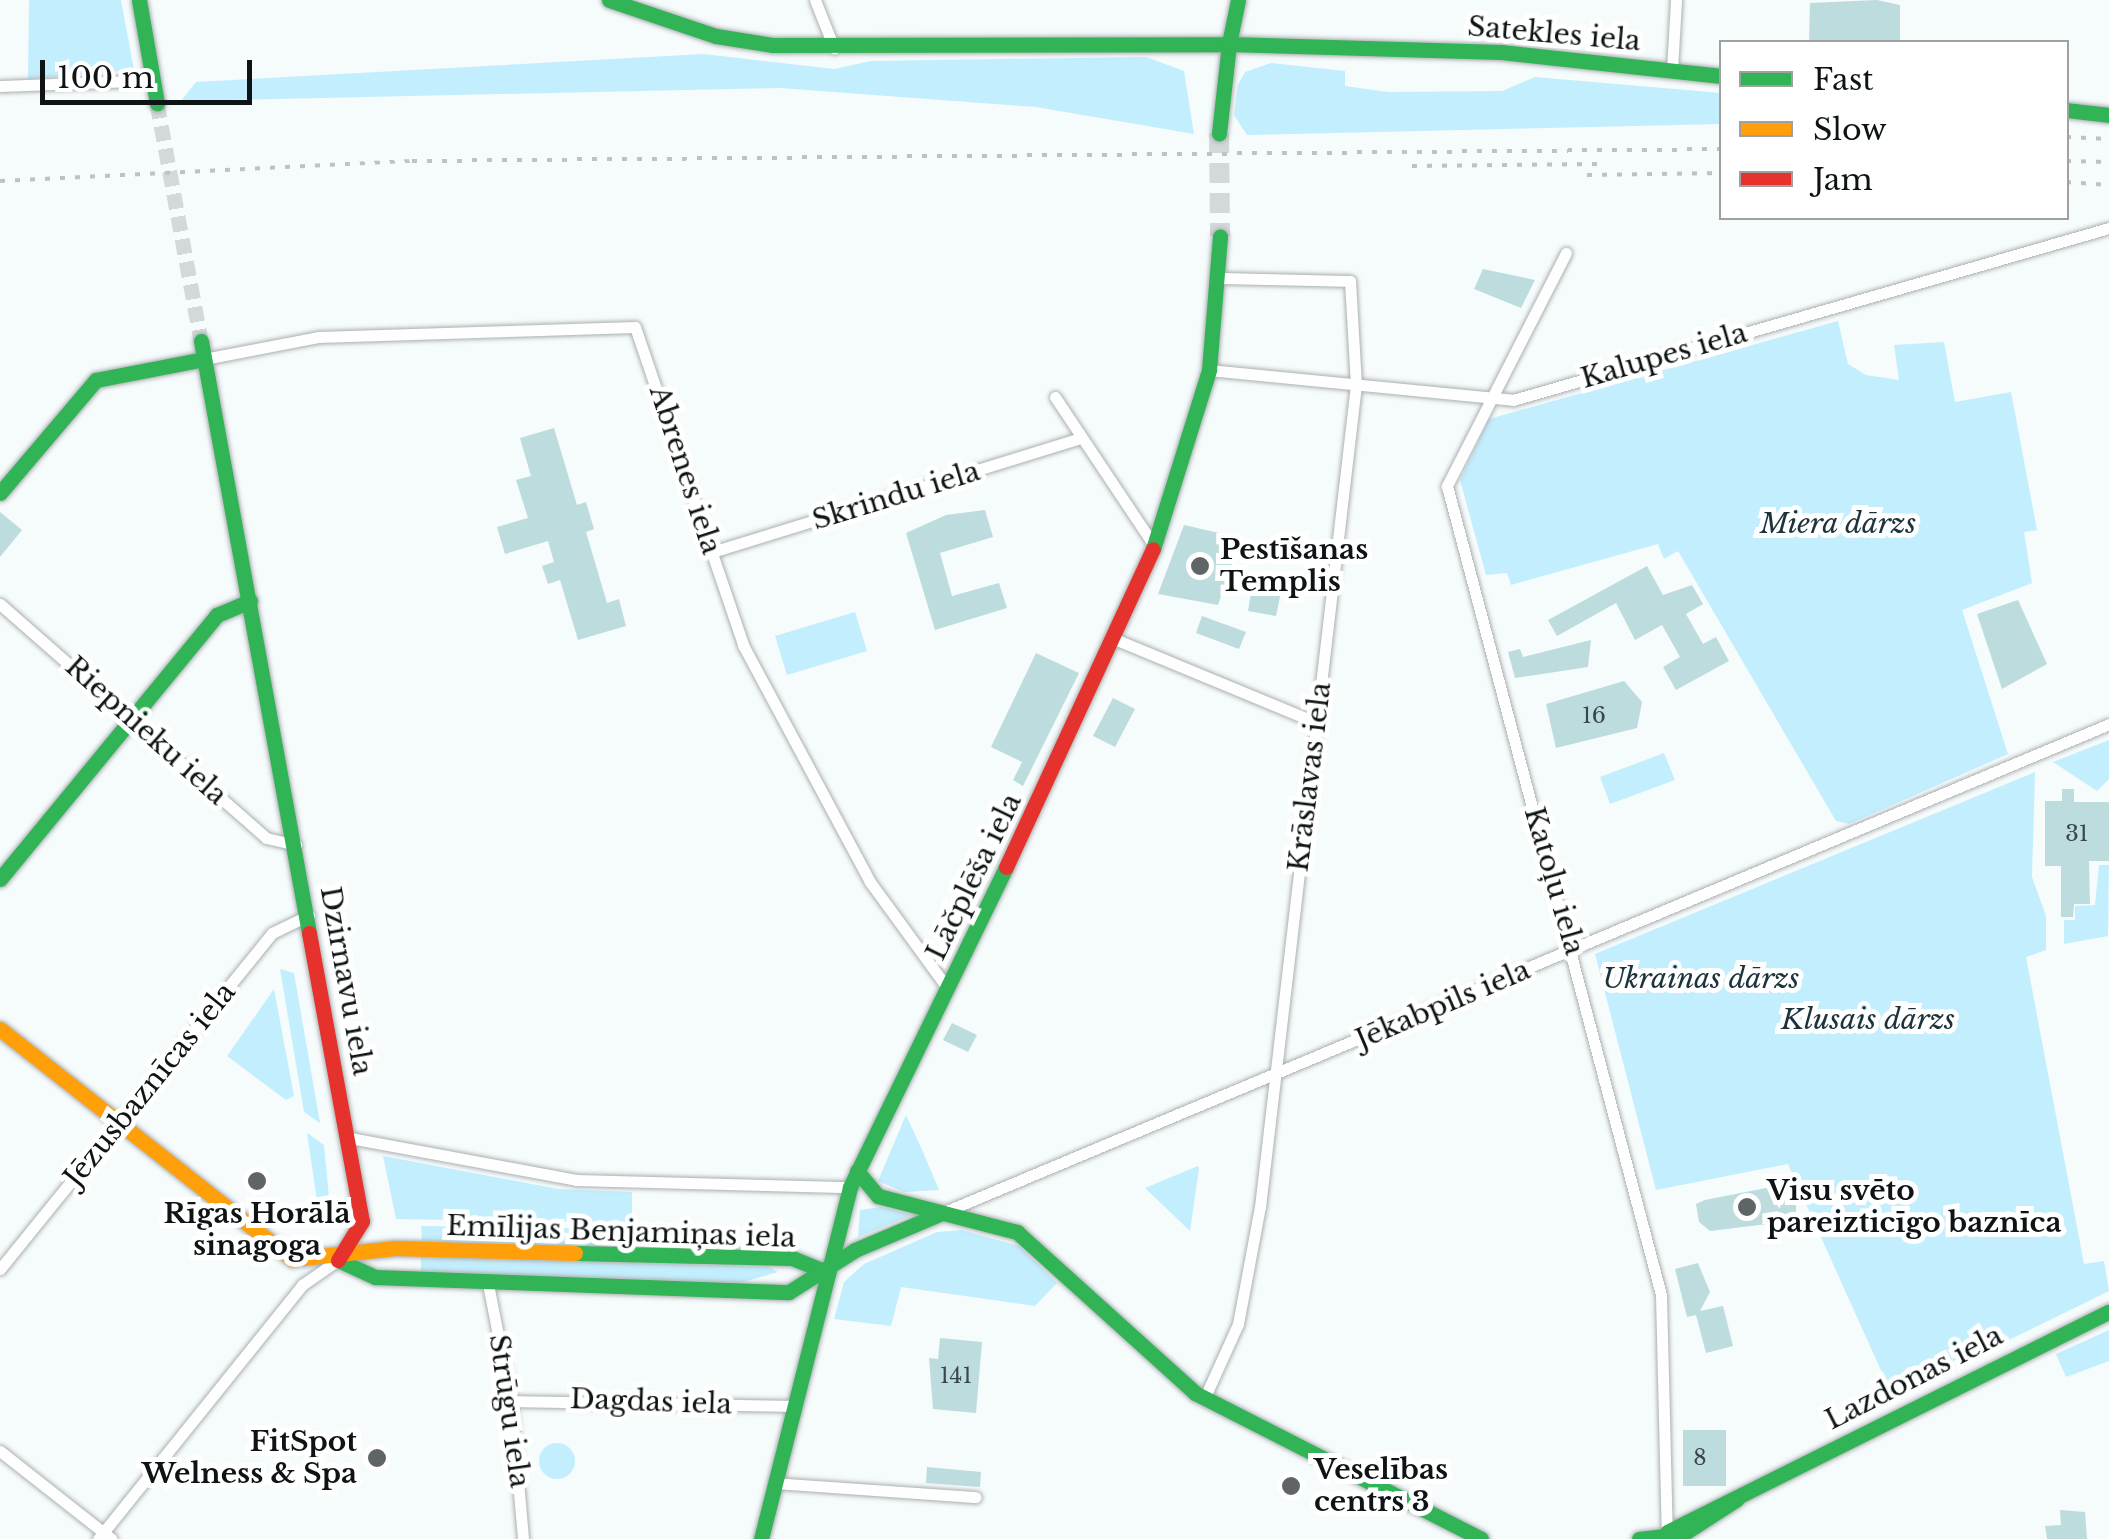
<!DOCTYPE html>
<meta charset="utf-8">
<style>
body{margin:0}
#map{position:relative;width:2109px;height:1539px;overflow:hidden;background:#f6fbfc;font-family:"Libre Baskerville",serif}
div>[style]{position:absolute}
[style*='--x']{left:calc(var(--x)*1px);top:calc(var(--y)*1px);width:calc(var(--w)*1px);rotate:calc(var(--a)*1deg)}
.green>*{inset:0;background:#c3eefd}
.round{border-radius:50%}
.building>*{inset:0;background:#bddcde}
.secondary-tunnel>*{height:15px;margin-top:-7.5px;transform-origin:0;background:repeating-linear-gradient(90deg,#d3d8d9 0 15px,transparent 0 23px)}
.highway-tunnel>*{height:20px;margin-top:-10px;transform-origin:0;background:repeating-linear-gradient(90deg,#d3d8d9 0 20px,transparent 0 30px)}
.roads{filter:drop-shadow(0 0 2px #abafb1) drop-shadow(0 0 2px #abafb1)}
.street>*{height:11px;margin:-5.5px;padding:0 5.5px;transform-origin:5.5px;border-radius:5.5px;background:#fefeff}
.fast>*{height:15px;margin:-7.5px;padding:0 7.5px;transform-origin:7.5px;border-radius:7.5px;background:#30b455}
.slow>*{height:15px;margin:-7.5px;padding:0 7.5px;transform-origin:7.5px;border-radius:7.5px;background:#ff9f0a}
.jam>*{height:15px;margin:-7.5px;padding:0 7.5px;transform-origin:7.5px;border-radius:7.5px;background:#e5322d}
.rail>*{height:4px;margin-top:-2px;transform-origin:0;background:repeating-linear-gradient(90deg,#c0c1c2 0 5px,transparent 0 15px)}
.dots>*{width:28px;height:28px;translate:-50% -50%;box-sizing:border-box;border:5px solid #fff;border-radius:50%}
span{translate:-50% -50%;white-space:nowrap;text-align:center;line-height:1.15;-webkit-text-stroke:10px #fff;paint-order:stroke}
.number-label{font-size:22px;color:#3a4647}
.number-label span{-webkit-text-stroke-width:0}
.street-label{font-size:28px;color:#0e1415}
.park-label{font-size:28px;color:#1d333b;font-style:italic}
.poi-label{font-size:28px;color:#0e1415;font-weight:700}
.left{translate:0 -50%;text-align:left}
.right{translate:-100% -50%;text-align:right}
.legend{position:absolute;left:1719px;top:40px;width:350px;height:180px;box-sizing:border-box;background:#fff;border:2px solid #9fa1a1;margin:0;padding:12px 18px;list-style:none;font-size:30px;color:#0e1415}
.legend li{display:flex;align-items:center;gap:20px;height:50px}
.legend b{width:50px;border:2px solid #9fa1a1}
.scale{position:absolute;left:40px;top:60px;width:212px;height:45px;box-sizing:border-box;border:5px solid #0e1415;border-top:0;padding-left:12px;font-size:30px;line-height:35px;white-space:nowrap;color:#0e1415;-webkit-text-stroke:8px #fff;paint-order:stroke}
</style>
<div id="map">
<div class="green">
<div style="clip-path:polygon(29px 0,121px 0,134px 70px,28px 79px)"></div>
<div style="clip-path:polygon(704px 54px,834px 69px,871px 61px,1146px 57px,1184px 71px,1194px 134px,1036px 107px,780px 88px,181px 101px,196px 82px)"></div>
<div style="clip-path:polygon(1271px 63px,1345px 71px,1345px 86px,1388px 92px,1502px 91px,1535px 77px,1721px 93px,1721px 124px,1247px 135px,1234px 115px,1238px 85px,1245px 72px)"></div>
<div style="clip-path:polygon(1838px 321px,1848px 364px,1866px 375px,1899px 380px,1894px 345px,1944px 342px,1955px 402px,2011px 392px,2037px 530px,2024px 532px,2032px 583px,1962px 610px,2008px 754px,1849px 824px,1836px 821px,1678px 551px,1664px 559px,1658px 544px,1511px 585px,1507px 573px,1486px 575px,1460px 480px,1489px 419px)"></div>
<div style="clip-path:polygon(855px 612px,867px 651px,787px 675px,775px 636px)"></div>
<div style="clip-path:polygon(2109px 740px,2109px 779px,2097px 791px,2053px 762px)"></div>
<div style="clip-path:polygon(1664px 753px,1675px 780px,1610px 804px,1600px 777px)"></div>
<div style="clip-path:polygon(2035px 772px,2032px 877px,2046px 916px,2046px 950px,2026px 957px,2084px 1264px,2104px 1261px,2109px 1291px,1893px 1397px,1788px 1164px,1656px 1190px,1595px 954px)"></div>
<div style="clip-path:polygon(2099px 865px,2109px 865px,2108px 936px,2064px 944px,2064px 920px,2075px 920px,2075px 906px,2095px 905px)"></div>
<div style="clip-path:polygon(280px 969px,294px 973px,320px 1123px,304px 1112px)"></div>
<div style="clip-path:polygon(274px 989px,294px 1096px,286px 1100px,227px 1056px)"></div>
<div style="clip-path:polygon(906px 1115px,923px 1152px,939px 1190px,904px 1192px,878px 1181px)"></div>
<div style="clip-path:polygon(307px 1133px,324px 1145px,330px 1209px,318px 1207px)"></div>
<div style="clip-path:polygon(383px 1156px,558px 1189px,632px 1192px,632px 1223px,396px 1219px)"></div>
<div style="clip-path:polygon(1198px 1166px,1199px 1168px,1190px 1231px,1145px 1188px)"></div>
<div style="clip-path:polygon(881px 1207px,912px 1215px,858px 1237px,860px 1210px)"></div>
<div style="clip-path:polygon(421px 1226px,624px 1229px,631px 1247px,422px 1241px)"></div>
<div style="clip-path:polygon(962px 1230px,1019px 1246px,1057px 1283px,1035px 1306px,901px 1287px,891px 1326px,834px 1319px,844px 1282px,864px 1264px,937px 1232px)"></div>
<div style="clip-path:polygon(421px 1257px,769px 1267px,778px 1272px,740px 1283px,421px 1272px)"></div>
<div style="clip-path:polygon(2109px 1330px,2109px 1361px,2066px 1377px,2056px 1354px)"></div>
<div class="round" style="left:539px;top:1443px;width:36px;height:36px"></div>
</div>
<div class="building">
<div style="clip-path:polygon(1877px 0,1900px 5px,1900px 42px,1809px 42px,1810px 3px)"></div>
<div style="clip-path:polygon(1483px 269px,1535px 280px,1521px 308px,1474px 289px)"></div>
<div style="clip-path:polygon(554px 428px,577px 505px,586px 502px,594px 529px,586px 532px,607px 603px,619px 599px,626px 626px,578px 640px,560px 580px,548px 584px,542px 566px,554px 562px,548px 541px,505px 554px,497px 527px,528px 518px,516px 480px,531px 476px,520px 438px)"></div>
<div style="clip-path:polygon(985px 510px,993px 537px,940px 553px,952px 596px,999px 583px,1007px 608px,935px 630px,906px 533px,946px 515px)"></div>
<div style="clip-path:polygon(0 512px,22px 530px,0 557px)"></div>
<div style="clip-path:polygon(1184px 525px,1241px 538px,1218px 605px,1158px 594px)"></div>
<div style="clip-path:polygon(1647px 566px,1663px 595px,1692px 585px,1703px 604px,1686px 614px,1703px 644px,1716px 637px,1729px 661px,1676px 690px,1663px 667px,1680px 657px,1662px 625px,1635px 640px,1616px 603px,1557px 636px,1548px 620px)"></div>
<div style="clip-path:polygon(1254px 576px,1283px 582px,1276px 616px,1248px 611px)"></div>
<div style="clip-path:polygon(2018px 600px,2047px 664px,2002px 689px,1977px 614px)"></div>
<div style="clip-path:polygon(1202px 616px,1246px 632px,1239px 649px,1196px 633px)"></div>
<div style="clip-path:polygon(1591px 640px,1588px 667px,1515px 678px,1508px 652px,1520px 649px,1523px 657px)"></div>
<div style="clip-path:polygon(1036px 653px,1079px 673px,1023px 786px,1013px 780px,1022px 762px,991px 747px)"></div>
<div style="clip-path:polygon(1624px 681px,1642px 702px,1637px 728px,1556px 748px,1546px 704px)"></div>
<div style="clip-path:polygon(1113px 698px,1135px 709px,1115px 747px,1093px 736px)"></div>
<div style="clip-path:polygon(2062px 789px,2074px 789px,2074px 802px,2109px 802px,2109px 861px,2089px 861px,2090px 904px,2074px 904px,2073px 917px,2061px 917px,2061px 866px,2045px 866px,2045px 801px,2062px 801px)"></div>
<div style="clip-path:polygon(952px 1023px,977px 1035px,968px 1052px,943px 1040px)"></div>
<div style="clip-path:polygon(1796px 1182px,1796px 1216px,1785px 1222px,1710px 1231px,1699px 1222px,1696px 1204px,1705px 1200px)"></div>
<div style="clip-path:polygon(1698px 1263px,1710px 1292px,1700px 1311px,1723px 1306px,1733px 1346px,1706px 1353px,1696px 1315px,1687px 1317px,1675px 1269px)"></div>
<div style="clip-path:polygon(940px 1338px,982px 1342px,976px 1413px,933px 1409px,929px 1358px,938px 1359px)"></div>
<div style="clip-path:polygon(1683px 1430px,1726px 1430px,1726px 1486px,1683px 1486px)"></div>
<div style="clip-path:polygon(927px 1467px,981px 1472px,980px 1487px,926px 1483px)"></div>
<div style="clip-path:polygon(2060px 1510px,2085px 1512px,2087px 1539px,2047px 1539px,2045px 1526px,2061px 1525px)"></div>
</div>
<div class="secondary-tunnel">
<div style="--x:157;--y:103;--w:242;--a:79.5"></div>
</div>
<div class="highway-tunnel">
<div style="--x:1219;--y:133;--w:103;--a:89.4"></div>
</div>
<div class="roads">
<div class="street">
<div style="--x:815;--y:0;--w:52;--a:68.4"></div>
<div style="--x:1672;--y:70;--w:70;--a:-86.7"></div>
<div style="--x:0;--y:86;--w:153;--a:-2.2"></div>
<div style="--x:1566;--y:253;--w:262;--a:117.1"></div>
<div style="--x:1447;--y:486;--w:837;--a:75.18"></div>
<div style="--x:1661;--y:1295;--w:241;--a:88.6"></div>
<div style="--x:204;--y:359;--w:116;--a:-10.9"></div>
<div style="--x:318;--y:337;--w:317;--a:-1.8"></div>
<div style="--x:635;--y:327;--w:336;--a:71.2"></div>
<div style="--x:743;--y:645;--w:269;--a:61.8"></div>
<div style="--x:870;--y:882;--w:132;--a:53.9"></div>
<div style="--x:1209;--y:370;--w:305;--a:5.6"></div>
<div style="--x:1513;--y:400;--w:620;--a:-16.1"></div>
<div style="--x:1055;--y:397;--w:180;--a:56.3"></div>
<div style="--x:712;--y:552;--w:385;--a:-17.2"></div>
<div style="--x:0;--y:604;--w:354;--a:41.3"></div>
<div style="--x:266;--y:838;--w:31;--a:13"></div>
<div style="--x:1117;--y:640;--w:217;--a:22.5"></div>
<div style="--x:350;--y:1138;--w:230;--a:10.5"></div>
<div style="--x:576;--y:1180;--w:274;--a:1.5"></div>
<div style="--x:942;--y:1213;--w:1265;--a:-22.73"></div>
<div style="--x:0;--y:1269;--w:432;--a:-51"></div>
<div style="--x:272;--y:933;--w:41;--a:-25.9"></div>
<div style="--x:488;--y:1284;--w:119;--a:78.9"></div>
<div style="--x:511;--y:1401;--w:139;--a:85"></div>
<div style="--x:1204;--y:1399;--w:82;--a:-65.6"></div>
<div style="--x:1238;--y:1324;--w:119;--a:-79.4"></div>
<div style="--x:1260;--y:1207;--w:828;--a:-83.34"></div>
<div style="--x:1356;--y:385;--w:104;--a:-93.3"></div>
<div style="--x:1350;--y:281;--w:133;--a:-178.7"></div>
<div style="--x:511;--y:1401;--w:281;--a:1"></div>
<div style="--x:0;--y:1451;--w:142;--a:38.2"></div>
<div style="--x:774;--y:1483;--w:202;--a:4"></div>
<div style="--x:98;--y:1539;--w:326;--a:-51.2"></div>
<div style="--x:302;--y:1285;--w:44;--a:-34.8"></div>
</div>
<div class="fast">
<div style="--x:139;--y:0;--w:105;--a:80.1"></div>
<div style="--x:609;--y:0;--w:113;--a:18.6"></div>
<div style="--x:716;--y:36;--w:58;--a:9"></div>
<div style="--x:773;--y:45;--w:456;--a:-0.1"></div>
<div style="--x:1229;--y:44;--w:90;--a:96.4"></div>
<div style="--x:1238;--y:0;--w:45;--a:101.6"></div>
<div style="--x:1229;--y:44;--w:272;--a:1.7"></div>
<div style="--x:1501;--y:52;--w:222;--a:6.2"></div>
<div style="--x:2066;--y:110;--w:43;--a:6.6"></div>
<div style="--x:201;--y:341;--w:602;--a:79.66"></div>
<div style="--x:0;--y:493;--w:148;--a:-49.7"></div>
<div style="--x:96;--y:380;--w:110;--a:-11"></div>
<div style="--x:1153;--y:549;--w:188;--a:-72.6"></div>
<div style="--x:1209;--y:370;--w:134;--a:-85.3"></div>
<div style="--x:0;--y:879;--w:342;--a:-50.6"></div>
<div style="--x:217;--y:615;--w:36;--a:-23"></div>
<div style="--x:857;--y:1171;--w:33;--a:50"></div>
<div style="--x:878;--y:1196;--w:144;--a:14.5"></div>
<div style="--x:1017;--y:1232;--w:240;--a:42.1"></div>
<div style="--x:1195;--y:1393;--w:321;--a:27"></div>
<div style="--x:575;--y:1253;--w:217;--a:1.3"></div>
<div style="--x:792;--y:1258;--w:35;--a:22"></div>
<div style="--x:338;--y:1260;--w:41;--a:24.7"></div>
<div style="--x:375;--y:1277;--w:414;--a:2.1"></div>
<div style="--x:789;--y:1292;--w:78;--a:-32.5"></div>
<div style="--x:855;--y:1250;--w:95;--a:-23"></div>
<div style="--x:1667;--y:1532;--w:494;--a:-26.5"></div>
<div style="--x:761;--y:1539;--w:363;--a:-75.8"></div>
<div style="--x:850;--y:1187;--w:356;--a:-64"></div>
<div style="--x:1639;--y:1539;--w:44;--a:-6.5"></div>
<div style="--x:1683;--y:1534;--w:64;--a:-32.9"></div>
</div>
<div class="slow">
<div style="--x:0;--y:1029;--w:372;--a:38.2"></div>
<div style="--x:292;--y:1259;--w:104;--a:-6.1"></div>
<div style="--x:395;--y:1248;--w:180;--a:1.6"></div>
</div>
<div class="jam">
<div style="--x:1006;--y:867;--w:350;--a:-65.2"></div>
<div style="--x:309;--y:933;--w:293;--a:79.6"></div>
<div style="--x:362;--y:1221;--w:46;--a:121.6"></div>
</div>
</div>
<div class="rail">
<div style="--x:2066;--y:137;--w:43;--a:2.7"></div>
<div style="--x:2066;--y:161;--w:43;--a:1.3"></div>
<div style="--x:1412;--y:166;--w:190;--a:-0.6"></div>
<div style="--x:1587;--y:175;--w:135;--a:-0.8"></div>
<div style="--x:0;--y:181;--w:412;--a:-2.8"></div>
<div style="--x:412;--y:161;--w:1310;--a:-0.52"></div>
<div style="--x:2066;--y:182;--w:43;--a:4"></div>
</div>
<div class="dots">
<div style="left:1200px;top:566px;background:#5f6566"></div>
<div style="left:257px;top:1181px;background:#5f6566"></div>
<div style="left:1747px;top:1207px;background:#5f6566"></div>
<div style="left:377px;top:1458px;background:#5f6566"></div>
<div style="left:1291px;top:1486px;background:#5f6566"></div>
</div>
<div class="number-label">
<span style="left:1594px;top:716px">16</span>
<span style="left:2077px;top:834px">31</span>
<span style="left:956px;top:1376px">141</span>
<span style="left:1700px;top:1458px">8</span>
</div>
<div class="street-label">
<span style="left:1554px;top:34px;rotate:5deg">Satekles iela</span>
<span style="left:1664px;top:356px;rotate:-16deg">Kalupes iela</span>
<span style="left:685px;top:470px;rotate:72deg">Abrenes iela</span>
<span style="left:896px;top:496px;rotate:-17deg">Skrindu iela</span>
<span style="left:146px;top:731px;rotate:42deg">Riepnieku iela</span>
<span style="left:1310px;top:777px;rotate:-83deg">Krāslavas iela</span>
<span style="left:974px;top:877px;rotate:-64deg">Lāčplēša iela</span>
<span style="left:1554px;top:881px;rotate:74deg">Katoļu iela</span>
<span style="left:346px;top:981px;rotate:80deg">Dzirnavu iela</span>
<span style="left:1443px;top:1005px;rotate:-23deg">Jēkabpils iela</span>
<span style="left:150px;top:1085px;rotate:-51deg">Jēzusbaznīcas iela</span>
<span style="left:621px;top:1232px;rotate:2deg">Emīlijas Benjamiņas iela</span>
<span style="left:1914px;top:1378px;rotate:-27deg">Lazdonas iela</span>
<span style="left:651px;top:1402px;rotate:2deg">Dagdas iela</span>
<span style="left:509px;top:1411px;rotate:82deg">Strūgu iela</span>
</div>
<div class="park-label">
<span style="left:1838px;top:524px">Miera dārzs</span>
<span style="left:1701px;top:979px">Ukrainas dārzs</span>
<span style="left:1868px;top:1020px">Klusais dārzs</span>
</div>
<div class="poi-label">
<span class="left" style="left:1220px;top:566px">Pestīšanas<br>Templis</span>
<span class="left" style="left:1767px;top:1207px">Visu svēto<br>pareizticīgo baznīca</span>
<span style="left:257px;top:1230px">Rīgas Horālā<br>sinagoga</span>
<span class="right" style="left:357px;top:1458px">FitSpot<br>Welness &amp; Spa</span>
<span class="left" style="left:1314px;top:1486px">Veselības<br>centrs 3</span>
</div>
<ul class="legend">
<li><b style="height:12px;background:#30b455"></b>Fast</li>
<li><b style="height:12px;background:#ff9f0a"></b>Slow</li>
<li><b style="height:12px;background:#e5322d"></b>Jam</li>
</ul>
<div class="scale">100 m</div>
</div>
